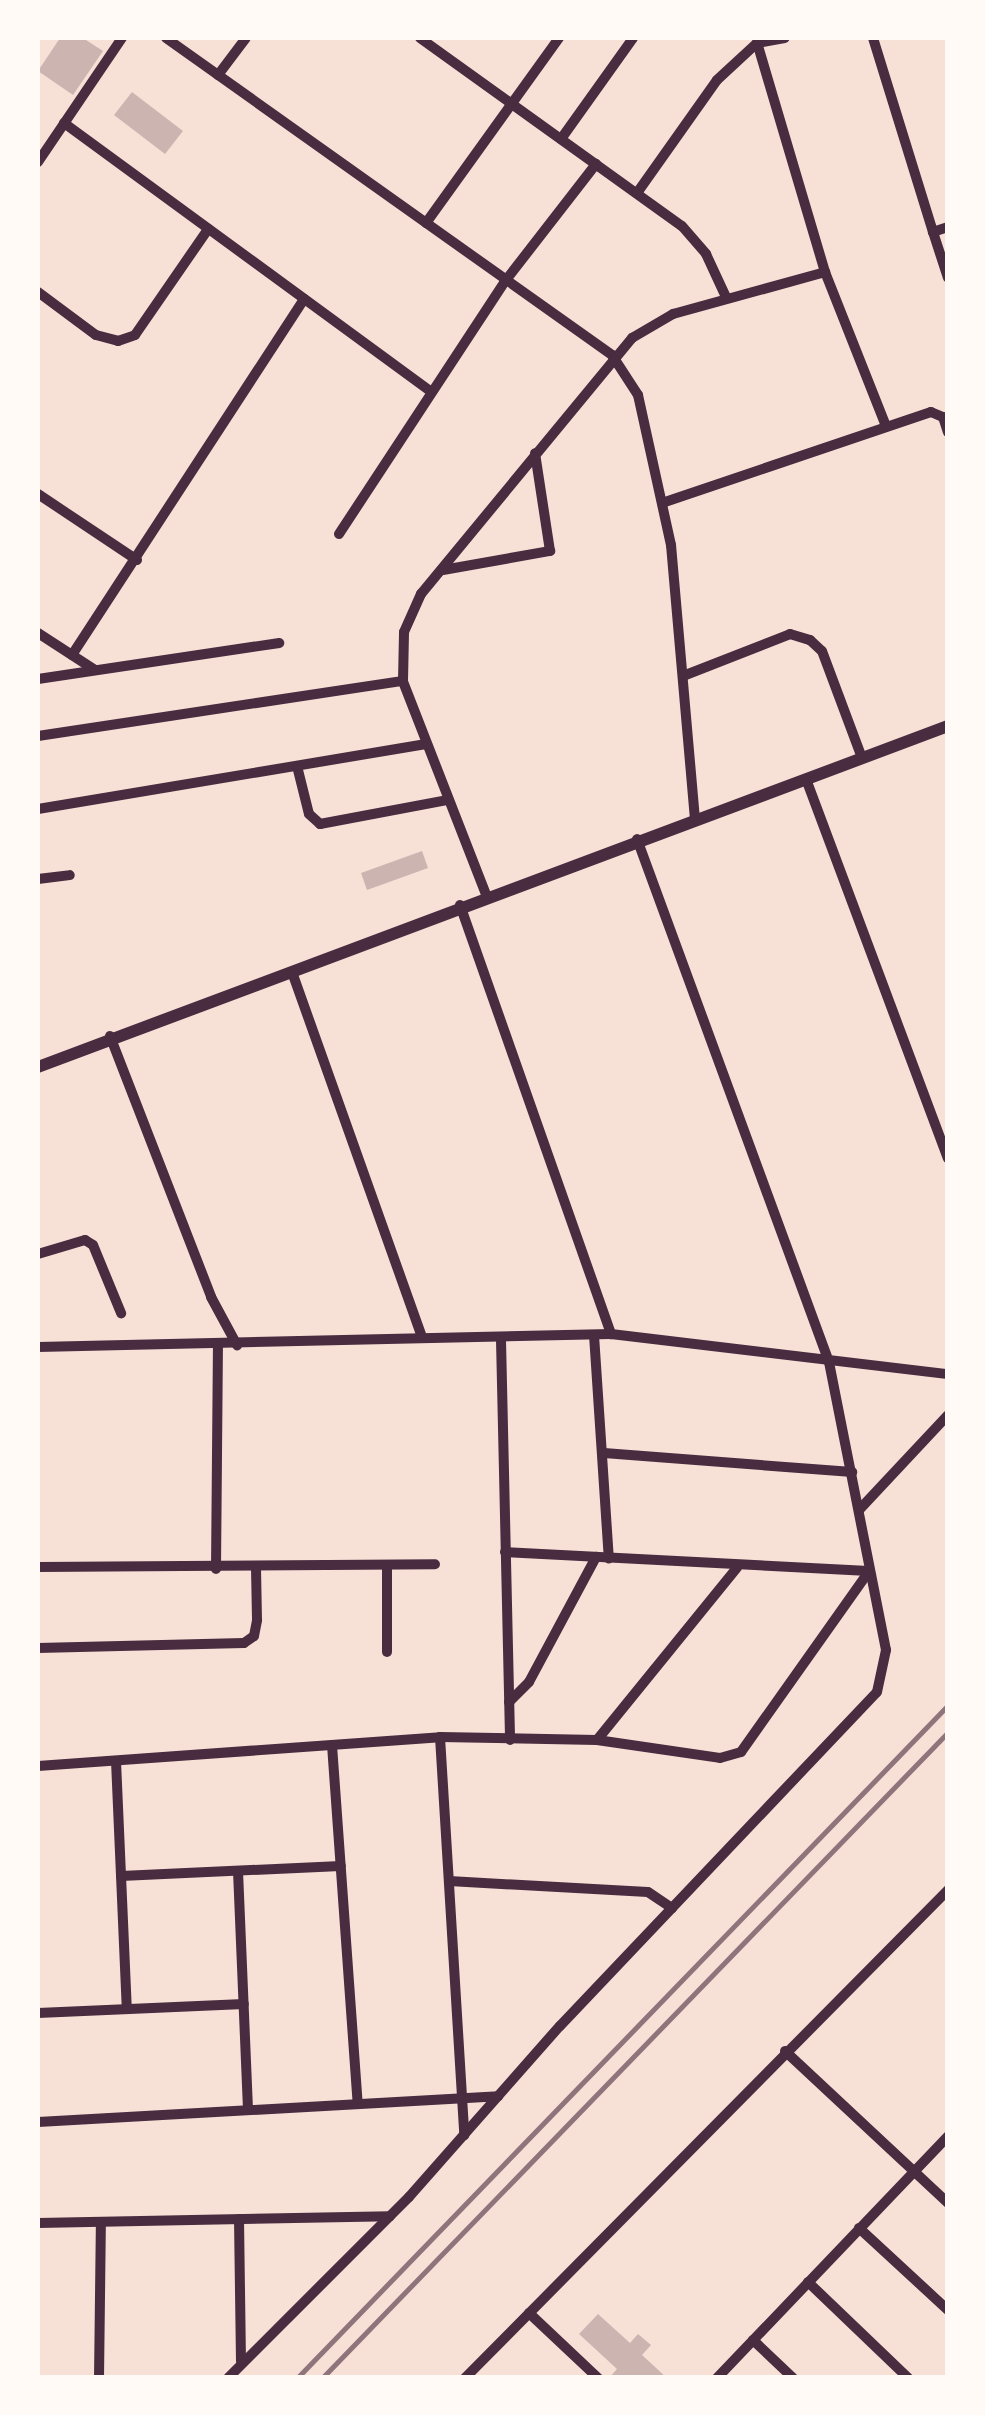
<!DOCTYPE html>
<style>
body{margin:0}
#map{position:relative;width:985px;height:2415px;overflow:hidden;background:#f7e1d7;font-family:Manrope,sans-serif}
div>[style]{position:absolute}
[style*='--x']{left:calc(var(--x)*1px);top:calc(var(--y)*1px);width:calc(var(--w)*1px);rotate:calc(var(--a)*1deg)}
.building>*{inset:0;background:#ccb4b1}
.minor>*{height:10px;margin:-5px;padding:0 5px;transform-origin:5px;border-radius:5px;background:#4a2c40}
.tertiary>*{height:12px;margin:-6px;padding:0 6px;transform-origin:6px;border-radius:6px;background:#4a2c40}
.rail>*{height:5px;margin:-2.5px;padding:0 2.5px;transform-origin:2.5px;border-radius:2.5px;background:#8f747c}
span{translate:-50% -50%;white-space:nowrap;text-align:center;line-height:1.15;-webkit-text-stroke:8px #fffaf5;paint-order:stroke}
.frame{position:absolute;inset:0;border:40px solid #fffaf5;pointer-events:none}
</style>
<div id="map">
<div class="building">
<div style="clip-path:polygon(60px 38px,83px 38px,103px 51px,73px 95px,38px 71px)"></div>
<div style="clip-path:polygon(132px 92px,183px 131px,165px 154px,114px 115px)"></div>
<div style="clip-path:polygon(422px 851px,428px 868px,367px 890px,361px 873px)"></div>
<div style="clip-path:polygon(598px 2314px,630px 2343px,638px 2334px,651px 2345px,642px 2355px,667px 2378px,609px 2378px,617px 2369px,579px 2334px)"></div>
</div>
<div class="minor">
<div style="--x:166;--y:38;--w:547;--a:35.4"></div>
<div style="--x:612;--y:355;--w:48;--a:57"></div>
<div style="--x:638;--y:395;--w:154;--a:77.6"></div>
<div style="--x:671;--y:545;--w:274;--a:85"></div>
<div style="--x:420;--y:38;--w:322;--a:35.7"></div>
<div style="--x:682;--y:226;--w:37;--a:49"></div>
<div style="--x:706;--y:254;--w:47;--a:65.1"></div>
<div style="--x:873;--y:38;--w:203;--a:72.8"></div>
<div style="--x:218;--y:75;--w:46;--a:-52.9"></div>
<div style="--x:64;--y:123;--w:455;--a:36.2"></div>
<div style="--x:561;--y:139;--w:124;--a:-54.5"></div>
<div style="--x:38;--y:162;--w:150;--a:-55.9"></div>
<div style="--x:637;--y:193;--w:138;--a:-54.7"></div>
<div style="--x:717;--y:80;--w:54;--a:-42.8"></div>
<div style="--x:757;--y:43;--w:28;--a:-10"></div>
<div style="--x:426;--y:223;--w:228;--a:-54.3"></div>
<div style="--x:948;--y:227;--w:16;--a:162"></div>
<div style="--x:933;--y:232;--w:48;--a:71.9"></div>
<div style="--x:825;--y:272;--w:166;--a:68.4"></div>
<div style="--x:38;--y:292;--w:72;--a:36.6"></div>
<div style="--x:96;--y:335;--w:23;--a:15"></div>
<div style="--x:118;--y:341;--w:18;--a:-19"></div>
<div style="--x:135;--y:335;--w:129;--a:-55.4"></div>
<div style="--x:38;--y:494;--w:119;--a:33.7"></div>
<div style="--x:662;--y:503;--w:284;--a:-18.7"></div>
<div style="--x:931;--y:412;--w:13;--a:23"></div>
<div style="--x:943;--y:417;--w:16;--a:72"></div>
<div style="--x:339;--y:534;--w:304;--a:-56.7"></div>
<div style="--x:506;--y:280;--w:147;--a:-52.2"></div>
<div style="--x:443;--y:570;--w:109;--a:-10.1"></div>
<div style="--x:550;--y:551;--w:99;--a:-98.7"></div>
<div style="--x:38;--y:633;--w:68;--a:33"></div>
<div style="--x:72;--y:655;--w:425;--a:-56.9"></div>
<div style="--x:683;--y:676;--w:115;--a:-21.4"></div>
<div style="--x:790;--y:634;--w:21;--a:17"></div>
<div style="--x:810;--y:640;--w:16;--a:43"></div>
<div style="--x:822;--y:651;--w:114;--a:69.5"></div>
<div style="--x:38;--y:679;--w:244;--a:-8.5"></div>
<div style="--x:38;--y:736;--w:369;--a:-8.6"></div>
<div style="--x:297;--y:766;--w:49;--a:76"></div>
<div style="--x:309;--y:814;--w:15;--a:42"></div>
<div style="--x:320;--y:824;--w:129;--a:-10.7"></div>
<div style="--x:806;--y:779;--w:405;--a:69.5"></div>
<div style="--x:38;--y:809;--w:392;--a:-9.5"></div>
<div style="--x:38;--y:879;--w:32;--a:-7"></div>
<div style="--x:487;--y:897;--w:232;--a:-111.3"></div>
<div style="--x:403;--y:681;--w:49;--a:-88.8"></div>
<div style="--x:404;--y:632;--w:42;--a:-65.9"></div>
<div style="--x:421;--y:594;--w:332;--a:-50.5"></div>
<div style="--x:632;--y:338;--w:48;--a:-30.3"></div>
<div style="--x:673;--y:314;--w:158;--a:-15.4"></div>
<div style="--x:825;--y:272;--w:239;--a:-106.5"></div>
<div style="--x:460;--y:905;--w:455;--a:70.6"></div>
<div style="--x:292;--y:972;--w:388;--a:70.4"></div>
<div style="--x:110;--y:1036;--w:280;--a:68.8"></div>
<div style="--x:211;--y:1297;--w:55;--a:61.6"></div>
<div style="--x:38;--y:1254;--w:49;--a:-16.6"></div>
<div style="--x:85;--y:1240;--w:9;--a:32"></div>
<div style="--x:93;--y:1245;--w:74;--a:67.6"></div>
<div style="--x:594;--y:1335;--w:224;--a:86.2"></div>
<div style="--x:501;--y:1340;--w:400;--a:88.7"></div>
<div style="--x:38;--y:1347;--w:573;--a:-1.3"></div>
<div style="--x:611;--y:1334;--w:339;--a:6.8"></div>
<div style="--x:604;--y:1453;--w:249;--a:4.4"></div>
<div style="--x:859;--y:1510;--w:130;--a:-46.9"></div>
<div style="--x:505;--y:1552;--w:364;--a:3"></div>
<div style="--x:38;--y:1567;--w:397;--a:-0.4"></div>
<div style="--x:216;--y:1569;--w:223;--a:-89.5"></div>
<div style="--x:38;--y:1648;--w:206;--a:-1.4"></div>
<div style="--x:244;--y:1643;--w:12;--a:-35"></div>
<div style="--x:254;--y:1636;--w:16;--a:-79"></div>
<div style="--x:257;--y:1620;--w:52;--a:-91.1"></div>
<div style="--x:387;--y:1652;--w:86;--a:-90"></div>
<div style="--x:509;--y:1702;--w:28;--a:-45"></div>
<div style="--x:529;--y:1682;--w:142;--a:-61.8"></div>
<div style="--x:440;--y:1737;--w:399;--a:86.5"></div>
<div style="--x:597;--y:1740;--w:222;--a:-50.9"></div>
<div style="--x:332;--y:1745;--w:360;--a:85.9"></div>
<div style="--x:116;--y:1761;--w:248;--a:87.5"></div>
<div style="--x:38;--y:1766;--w:403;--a:-4.1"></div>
<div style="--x:440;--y:1737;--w:157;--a:1.1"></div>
<div style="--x:597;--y:1740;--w:124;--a:8.3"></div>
<div style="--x:720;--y:1758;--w:22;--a:-16"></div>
<div style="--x:741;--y:1752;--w:222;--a:-54.7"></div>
<div style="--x:238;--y:1871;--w:239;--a:87.6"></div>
<div style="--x:121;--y:1876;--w:220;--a:-2.6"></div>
<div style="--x:449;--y:1881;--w:199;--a:3.2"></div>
<div style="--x:648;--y:1892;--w:29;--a:34"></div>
<div style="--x:38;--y:2013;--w:206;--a:-2.5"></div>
<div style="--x:785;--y:2051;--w:223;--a:43"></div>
<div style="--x:38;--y:2122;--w:461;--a:-3.2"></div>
<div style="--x:239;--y:2219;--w:142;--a:89.2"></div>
<div style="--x:38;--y:2223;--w:352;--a:-1.1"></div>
<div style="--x:859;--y:2228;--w:121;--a:42.7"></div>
<div style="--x:808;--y:2282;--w:139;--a:43.8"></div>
<div style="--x:529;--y:2313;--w:95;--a:43.3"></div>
<div style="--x:753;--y:2340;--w:55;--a:43.5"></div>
<div style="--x:99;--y:2378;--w:156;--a:-89.3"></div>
<div style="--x:228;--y:2378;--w:256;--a:-45"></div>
<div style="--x:409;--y:2197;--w:228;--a:-48.6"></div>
<div style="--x:560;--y:2026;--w:460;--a:-46.5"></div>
<div style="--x:877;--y:1692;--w:43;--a:-77.9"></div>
<div style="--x:886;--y:1650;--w:294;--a:-101.2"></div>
<div style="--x:829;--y:1362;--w:557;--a:-110.16"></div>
<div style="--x:465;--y:2378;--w:687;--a:-45.3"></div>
<div style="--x:717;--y:2378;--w:335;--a:-46.3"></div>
</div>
<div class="tertiary">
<div style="--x:38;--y:1067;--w:972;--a:-20.54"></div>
</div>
<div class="rail">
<div style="--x:297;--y:2378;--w:936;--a:-45.95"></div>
<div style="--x:322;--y:2378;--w:900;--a:-45.9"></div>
</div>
<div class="frame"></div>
</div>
